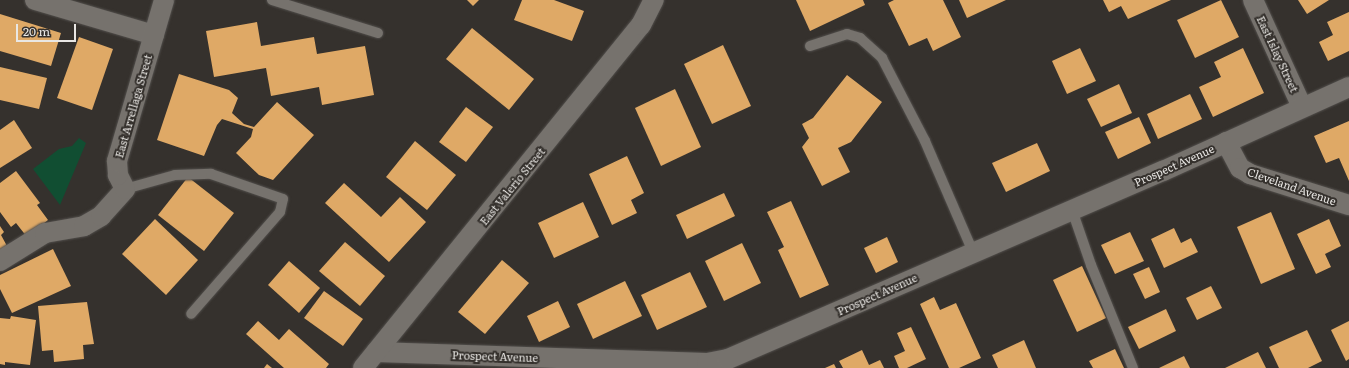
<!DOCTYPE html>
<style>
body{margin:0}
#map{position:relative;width:1349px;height:368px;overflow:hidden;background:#35312d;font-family:Literata,serif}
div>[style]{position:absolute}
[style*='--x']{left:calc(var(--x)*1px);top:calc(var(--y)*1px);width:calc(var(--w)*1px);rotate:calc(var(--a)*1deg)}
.green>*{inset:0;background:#114e32}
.building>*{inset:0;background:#dfa966}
.roads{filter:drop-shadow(0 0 1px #524f4c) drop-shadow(0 0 1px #524f4c)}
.lane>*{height:10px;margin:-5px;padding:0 5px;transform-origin:5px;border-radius:5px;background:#76726d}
.street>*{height:20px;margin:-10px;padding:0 10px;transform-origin:10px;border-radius:10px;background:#76726d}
span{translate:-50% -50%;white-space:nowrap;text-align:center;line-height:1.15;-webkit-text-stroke:4px #35312d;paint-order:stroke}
.street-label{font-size:11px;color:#e9e7e4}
.scale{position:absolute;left:16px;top:24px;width:60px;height:18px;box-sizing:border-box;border:2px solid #e9e7e4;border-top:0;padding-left:5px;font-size:12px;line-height:14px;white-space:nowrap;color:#e9e7e4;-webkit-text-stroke:3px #35312d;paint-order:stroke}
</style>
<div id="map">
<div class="green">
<div style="clip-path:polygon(79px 138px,86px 143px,60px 205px,33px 169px,59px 149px,72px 146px)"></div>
</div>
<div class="building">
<div style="clip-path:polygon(467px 0,479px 0,473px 6px)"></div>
<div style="clip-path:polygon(522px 0,554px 0,584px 11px,572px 41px,514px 20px)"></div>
<div style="clip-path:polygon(796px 0,863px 0,865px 5px,810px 31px)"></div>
<div style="clip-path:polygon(894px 0,943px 0,961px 37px,933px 51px,927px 38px,909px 46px,888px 3px)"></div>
<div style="clip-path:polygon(959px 0,1006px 0,967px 18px)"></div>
<div style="clip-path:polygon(1103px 0,1171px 0,1128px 19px,1121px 6px,1109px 12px)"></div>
<div style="clip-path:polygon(1221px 0,1239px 37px,1195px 58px,1177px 20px)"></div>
<div style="clip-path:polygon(1298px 0,1329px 0,1307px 14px)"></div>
<div style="clip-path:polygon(1349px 12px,1349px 51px,1328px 61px,1319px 42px,1333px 35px,1327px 22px)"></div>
<div style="clip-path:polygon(0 14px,61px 33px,51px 66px,0 51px)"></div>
<div style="clip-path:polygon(257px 22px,261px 46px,314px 37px,317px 54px,365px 46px,374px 95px,322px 105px,319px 87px,271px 96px,266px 68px,214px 77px,206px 31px)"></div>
<div style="clip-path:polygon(472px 28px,534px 79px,509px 110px,446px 59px)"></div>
<div style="clip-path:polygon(79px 37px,113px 49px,92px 110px,57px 98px)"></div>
<div style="clip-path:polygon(723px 45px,751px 106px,712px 124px,684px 64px)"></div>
<div style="clip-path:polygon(1080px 48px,1096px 81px,1067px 94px,1052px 61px)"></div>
<div style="clip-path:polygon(1243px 48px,1264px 93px,1213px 117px,1199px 87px,1221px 77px,1214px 62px)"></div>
<div style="clip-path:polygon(0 67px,47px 78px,39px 109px,0 100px)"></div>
<div style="clip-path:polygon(179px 74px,229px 90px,238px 98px,232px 113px,244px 124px,254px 127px,277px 102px,314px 135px,273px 180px,259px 175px,236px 153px,251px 137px,253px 129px,222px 119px,217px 125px,204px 156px,157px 140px)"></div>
<div style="clip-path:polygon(847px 75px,882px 102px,851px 142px,838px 148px,850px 172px,822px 186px,802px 147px,809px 138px,802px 124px,813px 118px)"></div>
<div style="clip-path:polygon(1119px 84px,1132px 113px,1101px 127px,1087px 99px)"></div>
<div style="clip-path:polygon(675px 89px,701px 147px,661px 166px,635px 108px)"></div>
<div style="clip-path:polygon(1190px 94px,1202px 119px,1158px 139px,1147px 114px)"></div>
<div style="clip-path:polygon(466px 107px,493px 127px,466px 162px,439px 142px)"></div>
<div style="clip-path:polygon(1139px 117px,1151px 143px,1118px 159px,1105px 132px)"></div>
<div style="clip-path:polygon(14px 120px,32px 148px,0 168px,0 130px)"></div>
<div style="clip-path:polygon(1349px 121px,1349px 181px,1339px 158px,1326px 163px,1314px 136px)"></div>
<div style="clip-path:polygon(415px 141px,456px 175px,427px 210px,386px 177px)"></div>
<div style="clip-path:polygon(1037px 143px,1050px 171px,1006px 192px,992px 163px)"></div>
<div style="clip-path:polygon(627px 156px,644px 193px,631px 200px,637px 213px,612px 225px,589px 174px)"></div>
<div style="clip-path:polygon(16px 171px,40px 203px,37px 205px,48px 220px,27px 237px,16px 223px,11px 227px,0 212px,0 183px)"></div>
<div style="clip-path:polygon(188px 177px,234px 213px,204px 251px,158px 215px)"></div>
<div style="clip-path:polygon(344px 183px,381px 217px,400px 197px,426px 222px,389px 262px,325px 203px)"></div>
<div style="clip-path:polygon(724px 193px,735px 216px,687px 239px,676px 215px)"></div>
<div style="clip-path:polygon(791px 201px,829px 285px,800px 298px,778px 250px,784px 247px,767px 212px)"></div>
<div style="clip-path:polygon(583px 202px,599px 237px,554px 258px,538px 223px)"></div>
<div style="clip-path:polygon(1271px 212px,1295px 269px,1261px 284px,1237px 227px)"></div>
<div style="clip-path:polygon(155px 219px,198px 260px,166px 295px,122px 254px)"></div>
<div style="clip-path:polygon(1329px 219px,1341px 246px,1325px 254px,1331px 267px,1316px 274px,1297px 234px)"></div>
<div style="clip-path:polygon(0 226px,4px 232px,1px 235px,7px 246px,0 250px)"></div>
<div style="clip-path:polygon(1174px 228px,1181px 243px,1191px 238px,1198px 252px,1164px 268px,1151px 239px)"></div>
<div style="clip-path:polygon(1130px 232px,1144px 261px,1115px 274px,1101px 245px)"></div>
<div style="clip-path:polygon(887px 237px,898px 262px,876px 273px,864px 248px)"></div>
<div style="clip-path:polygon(345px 242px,385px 276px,360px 306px,319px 271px)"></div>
<div style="clip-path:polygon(742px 243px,761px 283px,724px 301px,705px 261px)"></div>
<div style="clip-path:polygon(53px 249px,71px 286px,12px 313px,0 289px,0 275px)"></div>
<div style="clip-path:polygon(502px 260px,529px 283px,485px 334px,458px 312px)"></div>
<div style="clip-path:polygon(289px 261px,320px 288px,299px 313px,268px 285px)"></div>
<div style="clip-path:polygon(1082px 266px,1106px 318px,1077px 332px,1053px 280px)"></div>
<div style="clip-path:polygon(1149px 267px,1160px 292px,1145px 299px,1133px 274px)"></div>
<div style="clip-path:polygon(690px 272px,707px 307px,657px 330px,641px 295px)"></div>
<div style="clip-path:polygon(625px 281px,642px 316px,593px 339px,577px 304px)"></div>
<div style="clip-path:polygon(1211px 286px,1222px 308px,1197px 320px,1186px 298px)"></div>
<div style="clip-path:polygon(324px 291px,363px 319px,343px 346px,304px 318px)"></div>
<div style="clip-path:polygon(934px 297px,940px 310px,956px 303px,981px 358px,959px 368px,949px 368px,920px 304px)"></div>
<div style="clip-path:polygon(558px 301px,570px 327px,539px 342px,527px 316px)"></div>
<div style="clip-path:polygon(87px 302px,94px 344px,83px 345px,84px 359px,54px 362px,53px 350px,42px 351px,38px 306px)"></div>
<div style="clip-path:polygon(1166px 309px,1176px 331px,1139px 349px,1128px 327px)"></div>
<div style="clip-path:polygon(11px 316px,36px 320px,30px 365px,5px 362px,5px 365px,0 364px,0 318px,10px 319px)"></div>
<div style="clip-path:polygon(258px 321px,279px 340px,289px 329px,329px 364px,326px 368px,284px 368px,246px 334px)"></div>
<div style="clip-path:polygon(1349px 321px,1349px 359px,1346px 361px,1331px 330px)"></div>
<div style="clip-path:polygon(911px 327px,926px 359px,907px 368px,899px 368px,894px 356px,905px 351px,897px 333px)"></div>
<div style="clip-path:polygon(1307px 330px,1322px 361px,1308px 368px,1279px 368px,1269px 347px)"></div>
<div style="clip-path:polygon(1024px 340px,1036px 368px,998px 368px,992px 355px)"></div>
<div style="clip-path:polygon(1115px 349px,1124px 368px,1093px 368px,1089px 361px)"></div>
<div style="clip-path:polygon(862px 350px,869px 365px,880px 360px,884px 368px,843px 368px,839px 361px)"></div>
<div style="clip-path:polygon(1258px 352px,1266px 368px,1225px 368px)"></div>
<div style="clip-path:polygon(1184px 356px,1190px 368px,1159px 368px)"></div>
<div style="clip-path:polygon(267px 364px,272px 368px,264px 368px)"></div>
<div style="clip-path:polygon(834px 364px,836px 368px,825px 368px)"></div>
</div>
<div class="roads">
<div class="lane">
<div style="--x:272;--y:0;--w:111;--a:17.3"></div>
<div style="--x:810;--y:46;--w:39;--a:-18"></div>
<div style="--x:847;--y:34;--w:14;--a:17"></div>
<div style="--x:860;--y:38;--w:30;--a:42"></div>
<div style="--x:882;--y:58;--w:93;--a:62.6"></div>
<div style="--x:925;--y:141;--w:121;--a:66.6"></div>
<div style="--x:125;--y:189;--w:52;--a:-15.6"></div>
<div style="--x:175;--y:175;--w:36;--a:-2"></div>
<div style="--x:211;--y:174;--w:76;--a:19.1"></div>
<div style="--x:283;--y:199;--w:13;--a:103"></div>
<div style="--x:280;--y:212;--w:135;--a:131.1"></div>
<div style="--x:1072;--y:210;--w:58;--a:70.9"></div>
<div style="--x:1091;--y:265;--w:111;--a:67.8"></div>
</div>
<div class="street">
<div style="--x:35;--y:0;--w:124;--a:16.4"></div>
<div style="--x:1253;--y:0;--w:118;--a:65.4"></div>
<div style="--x:1226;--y:142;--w:30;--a:62"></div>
<div style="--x:1240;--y:168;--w:12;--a:31"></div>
<div style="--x:1250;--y:174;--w:104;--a:17.4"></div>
<div style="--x:0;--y:261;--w:53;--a:-31.9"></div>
<div style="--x:45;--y:233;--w:40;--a:-10"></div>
<div style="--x:84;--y:226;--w:20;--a:-30"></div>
<div style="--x:101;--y:216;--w:36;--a:-48"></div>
<div style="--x:125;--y:189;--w:16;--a:-117"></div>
<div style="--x:118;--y:175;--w:14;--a:-94"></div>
<div style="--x:117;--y:161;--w:168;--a:-73.7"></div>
<div style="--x:376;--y:352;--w:331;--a:1.9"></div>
<div style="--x:707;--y:363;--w:21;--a:-11"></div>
<div style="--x:728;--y:359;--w:474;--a:-23.4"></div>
<div style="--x:1163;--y:171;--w:204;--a:-24.3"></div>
<div style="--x:363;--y:368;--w:442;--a:-51"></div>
<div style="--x:641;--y:25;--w:28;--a:-63"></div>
</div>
</div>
<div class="street-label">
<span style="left:1278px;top:54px;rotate:65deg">East Islay Street</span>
<span style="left:133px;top:106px;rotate:-74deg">East Arrellaga Street</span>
<span style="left:1174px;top:165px;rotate:-24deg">Prospect Avenue</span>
<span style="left:512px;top:186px;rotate:-51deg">East Valerio Street</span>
<span style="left:1292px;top:186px;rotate:19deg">Cleveland Avenue</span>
<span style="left:877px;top:294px;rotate:-24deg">Prospect Avenue</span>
<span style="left:495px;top:356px;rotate:2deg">Prospect Avenue</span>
</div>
<div class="scale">20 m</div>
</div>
